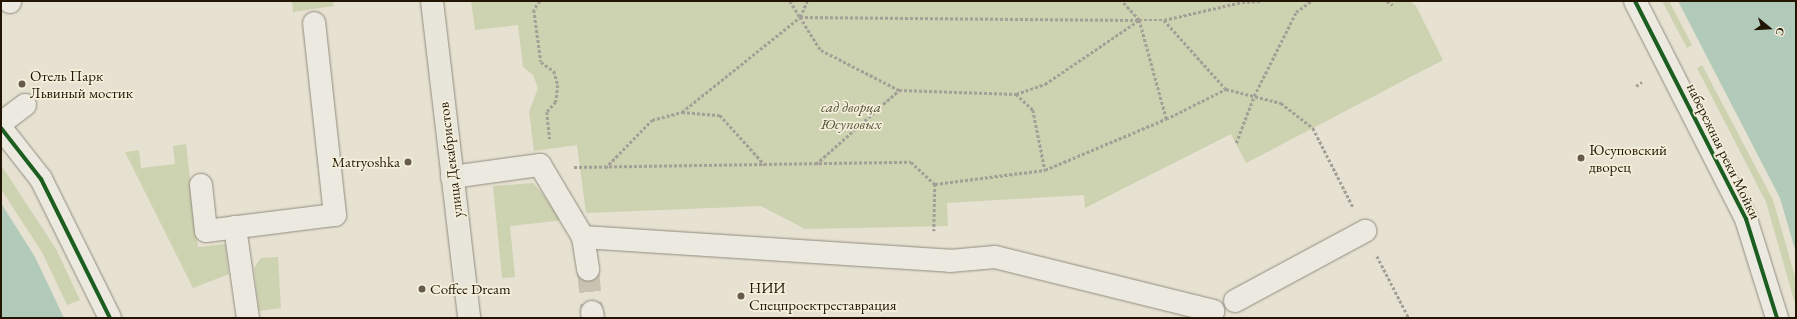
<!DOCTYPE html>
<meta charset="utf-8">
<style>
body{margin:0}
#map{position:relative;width:1797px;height:319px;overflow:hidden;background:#e6e1d0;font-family:"EB Garamond",serif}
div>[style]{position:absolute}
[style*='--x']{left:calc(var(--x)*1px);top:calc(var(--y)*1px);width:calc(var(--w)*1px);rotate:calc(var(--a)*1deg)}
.green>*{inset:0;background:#cdd2b0}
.water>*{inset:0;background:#b1caba}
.minor-tunnel>*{height:22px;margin-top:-11px;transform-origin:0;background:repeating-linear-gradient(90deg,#c9c2b1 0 22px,transparent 0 33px)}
.path>*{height:2.5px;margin-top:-1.25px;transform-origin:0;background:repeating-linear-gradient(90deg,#a3a098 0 3px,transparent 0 5px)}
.roads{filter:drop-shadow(0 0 1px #918c80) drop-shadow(0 0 1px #918c80)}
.minor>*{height:22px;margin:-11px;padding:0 11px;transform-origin:11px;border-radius:11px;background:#ebe9e0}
.major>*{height:22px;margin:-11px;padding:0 11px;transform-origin:11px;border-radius:11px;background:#e8e5db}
.cycleway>*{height:4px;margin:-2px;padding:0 2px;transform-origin:2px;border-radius:2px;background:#1b5e20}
.dots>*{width:11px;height:11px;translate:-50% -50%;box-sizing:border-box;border:2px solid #f4efdb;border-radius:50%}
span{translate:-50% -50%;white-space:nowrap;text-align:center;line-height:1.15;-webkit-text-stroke:3.5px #f4efdb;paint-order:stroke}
.poi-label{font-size:15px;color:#221504}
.left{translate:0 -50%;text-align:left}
.right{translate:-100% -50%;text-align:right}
.park-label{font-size:15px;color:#565337;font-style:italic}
.street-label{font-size:15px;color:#221504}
.frame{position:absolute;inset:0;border:2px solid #221504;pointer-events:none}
.north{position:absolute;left:1749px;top:8px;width:40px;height:40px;-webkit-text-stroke:3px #f4efdb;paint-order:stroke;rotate:108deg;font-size:11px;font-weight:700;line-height:16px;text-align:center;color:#221504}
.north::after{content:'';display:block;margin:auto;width:14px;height:18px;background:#221504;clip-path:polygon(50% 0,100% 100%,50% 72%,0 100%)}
</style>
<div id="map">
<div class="green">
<div style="clip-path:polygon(292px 1px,333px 1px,334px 6px,293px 12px)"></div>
<div style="clip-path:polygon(471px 1px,1410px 1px,1416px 6px,1443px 60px,1246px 163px,1231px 134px,1085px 208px,1084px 195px,947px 203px,948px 226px,805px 229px,761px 206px,586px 213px,577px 145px,534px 151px,529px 112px,538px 88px,533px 75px,523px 67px,518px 25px,475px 30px)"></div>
<div style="clip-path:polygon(1662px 1px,1669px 1px,1692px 45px,1687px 48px)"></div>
<div style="clip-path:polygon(1702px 65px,1773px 200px,1796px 280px,1796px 307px,1766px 202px,1697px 68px)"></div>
<div style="clip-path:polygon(186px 144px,198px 247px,225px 244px,229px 274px,193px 288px,125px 152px,139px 150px,141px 168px,175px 164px,173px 146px)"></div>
<div style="clip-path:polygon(1px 165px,56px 249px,80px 300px,67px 305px,43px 254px,1px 189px)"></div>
<div style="clip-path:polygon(533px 183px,565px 220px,510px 226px,515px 277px,502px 278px,493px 186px)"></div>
<div style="clip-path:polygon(278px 257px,281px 308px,259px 311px,254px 268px,261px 258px)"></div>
</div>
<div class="water">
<div style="clip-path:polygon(1678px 1px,1796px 1px,1796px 253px,1780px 198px)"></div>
<div style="clip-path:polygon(1px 203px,35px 257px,64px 318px,1px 318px)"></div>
</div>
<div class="minor-tunnel">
<div style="--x:588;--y:270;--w:42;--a:84.6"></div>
</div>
<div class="path">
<div style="--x:540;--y:1;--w:11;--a:124"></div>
<div style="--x:534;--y:10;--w:52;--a:82.3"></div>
<div style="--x:541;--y:62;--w:16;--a:35"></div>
<div style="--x:554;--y:71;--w:15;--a:74"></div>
<div style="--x:558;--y:85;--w:17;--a:97"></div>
<div style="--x:556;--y:102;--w:13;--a:132"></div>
<div style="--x:547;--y:112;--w:27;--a:84"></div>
<div style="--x:790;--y:1;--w:19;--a:58"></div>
<div style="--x:800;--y:17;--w:339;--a:0.5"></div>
<div style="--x:1139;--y:20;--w:26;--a:-133"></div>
<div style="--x:1387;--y:1;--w:7;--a:34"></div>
<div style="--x:800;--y:17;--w:39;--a:58"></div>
<div style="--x:821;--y:50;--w:88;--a:27.1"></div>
<div style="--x:899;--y:90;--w:117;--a:2"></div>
<div style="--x:1016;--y:94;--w:31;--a:-19"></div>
<div style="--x:1045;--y:84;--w:114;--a:-34.2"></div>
<div style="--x:1164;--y:20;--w:93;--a:48.1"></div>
<div style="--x:1636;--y:86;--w:7;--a:-34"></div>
<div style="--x:1016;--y:94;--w:23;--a:43"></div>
<div style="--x:1033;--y:110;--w:61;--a:78.7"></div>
<div style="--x:682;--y:112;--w:38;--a:5"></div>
<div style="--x:720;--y:115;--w:67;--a:48"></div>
<div style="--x:1166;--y:119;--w:103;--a:-105.3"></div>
<div style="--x:1139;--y:20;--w:25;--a:0"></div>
<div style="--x:1164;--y:20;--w:80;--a:-13"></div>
<div style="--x:1242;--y:2;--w:20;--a:-3"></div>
<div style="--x:1236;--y:143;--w:50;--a:-69"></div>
<div style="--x:1254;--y:96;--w:94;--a:-63.4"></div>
<div style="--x:1296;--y:12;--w:19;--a:-36"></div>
<div style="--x:816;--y:164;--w:111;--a:-41.7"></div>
<div style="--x:574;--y:167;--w:337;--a:-0.9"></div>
<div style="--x:911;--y:162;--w:33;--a:43"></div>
<div style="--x:935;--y:184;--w:47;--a:91.2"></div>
<div style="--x:605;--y:168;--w:67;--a:-45.6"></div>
<div style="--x:652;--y:120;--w:31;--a:-15"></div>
<div style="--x:682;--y:112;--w:151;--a:-38.8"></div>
<div style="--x:800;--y:17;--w:17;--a:-66"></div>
<div style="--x:935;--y:184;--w:111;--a:-7.3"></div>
<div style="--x:1045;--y:170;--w:131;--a:-22.9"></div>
<div style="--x:1166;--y:119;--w:67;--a:-26.6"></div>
<div style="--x:1226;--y:89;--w:57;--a:14.3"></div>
<div style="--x:1281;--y:103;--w:41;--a:38"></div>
<div style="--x:1313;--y:128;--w:89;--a:63.1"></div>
<div style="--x:1377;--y:256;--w:70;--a:62.7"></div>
</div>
<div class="roads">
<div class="minor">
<div style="--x:1635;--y:1;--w:245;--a:63"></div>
<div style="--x:1746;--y:219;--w:104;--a:72.6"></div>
<div style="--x:10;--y:2;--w:1;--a:-90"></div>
<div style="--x:1;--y:123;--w:30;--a:-37"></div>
<div style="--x:1;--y:128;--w:65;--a:51.9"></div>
<div style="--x:41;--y:179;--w:155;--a:63.6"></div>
<div style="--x:452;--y:177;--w:89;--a:-7.8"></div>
<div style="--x:540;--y:165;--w:84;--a:59.2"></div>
<div style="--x:583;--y:237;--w:368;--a:3.7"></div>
<div style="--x:950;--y:261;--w:45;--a:-5.1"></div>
<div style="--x:995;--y:257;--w:225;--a:13.9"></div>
<div style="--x:201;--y:185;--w:46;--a:83.8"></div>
<div style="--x:206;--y:231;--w:130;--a:-7.1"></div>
<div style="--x:335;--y:215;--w:193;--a:-96.2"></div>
<div style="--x:235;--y:227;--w:92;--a:81.9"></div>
<div style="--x:583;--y:237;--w:33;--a:81"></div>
<div style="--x:1235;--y:301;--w:148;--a:-28.3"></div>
<div style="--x:592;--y:312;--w:6;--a:81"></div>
</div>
<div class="major">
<div style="--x:432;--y:1;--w:319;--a:83.3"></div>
</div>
</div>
<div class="cycleway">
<div style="--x:1635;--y:1;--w:245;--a:63"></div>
<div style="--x:1746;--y:219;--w:104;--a:72.6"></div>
<div style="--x:1;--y:128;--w:65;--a:51.9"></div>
<div style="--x:41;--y:179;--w:155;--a:63.6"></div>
</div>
<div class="dots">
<div style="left:22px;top:84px;background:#675c4b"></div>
<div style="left:1581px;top:158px;background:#675c4b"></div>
<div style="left:408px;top:162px;background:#675c4b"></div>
<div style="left:422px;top:289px;background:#675c4b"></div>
<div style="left:741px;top:296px;background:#675c4b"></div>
</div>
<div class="poi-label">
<span class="left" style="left:30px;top:84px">Отель Парк<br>Львиный мостик</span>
<span class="left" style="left:1589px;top:158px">Юсуповский<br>дворец</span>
<span class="right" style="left:400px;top:162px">Matryoshka</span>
<span class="left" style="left:749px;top:296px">НИИ<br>Спецпроектреставрация</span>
<span class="left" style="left:430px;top:289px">Coffee Dream</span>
</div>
<div class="park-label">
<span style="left:851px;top:115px">сад дворца<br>Юсуповых</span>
</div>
<div class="street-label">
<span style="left:1724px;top:151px;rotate:64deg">набережная реки Мойки</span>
<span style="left:450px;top:160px;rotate:-97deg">улица Декабристов</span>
</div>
<div class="frame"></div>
<div class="north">С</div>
</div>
